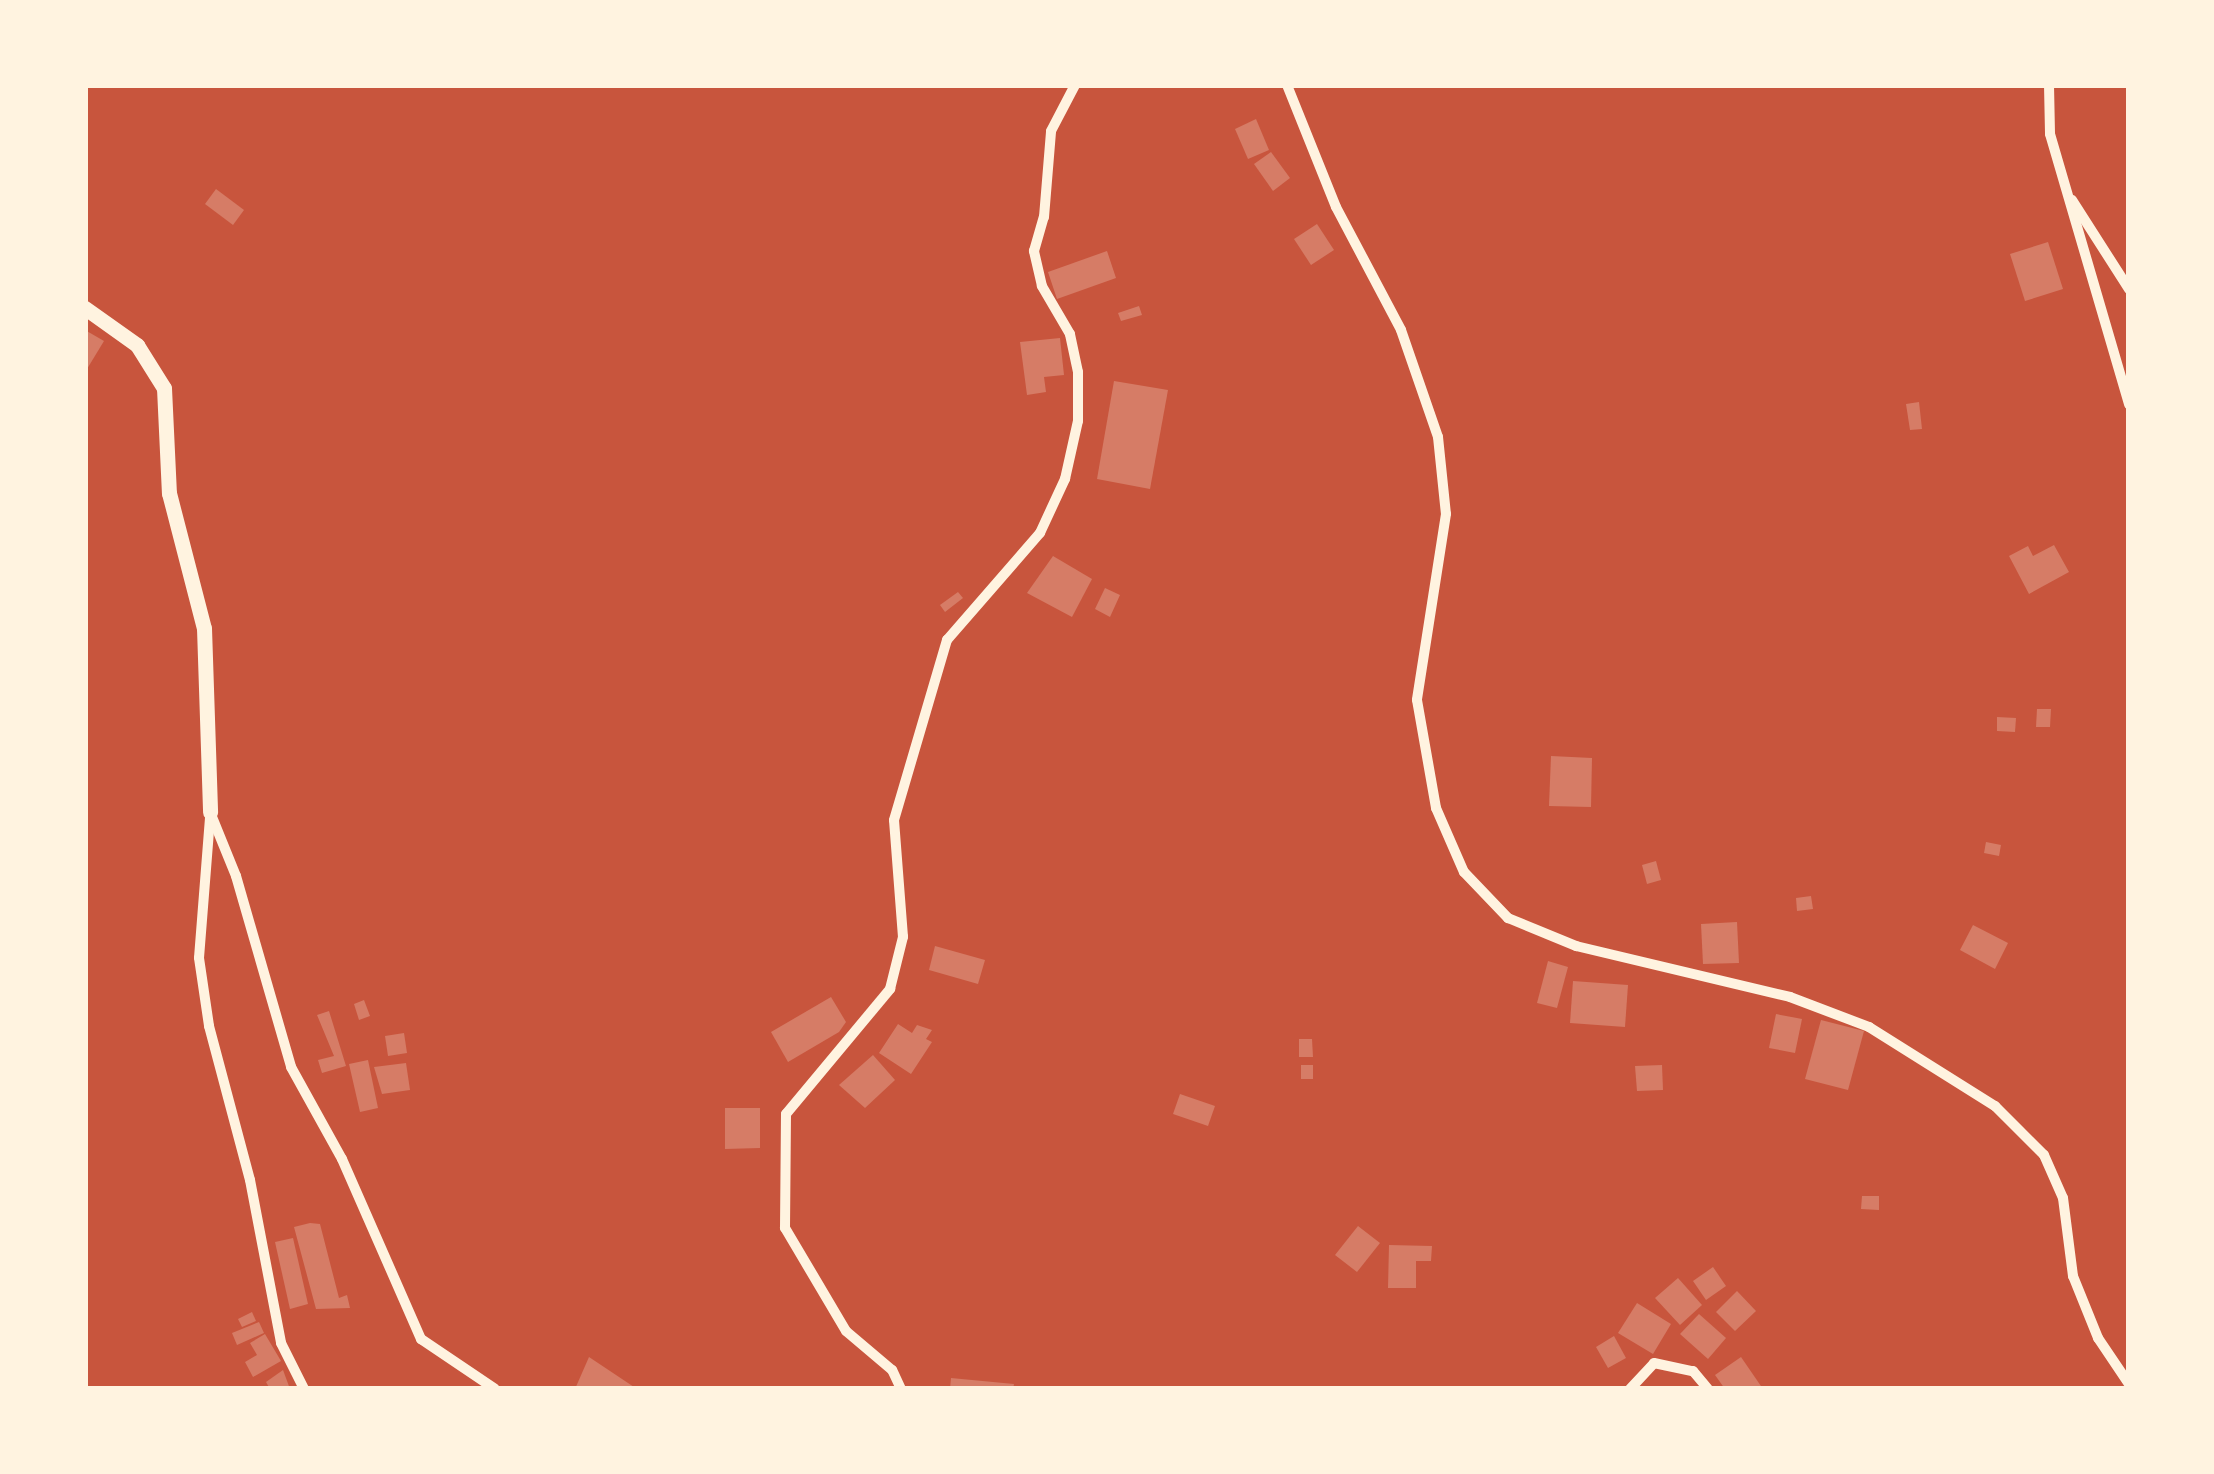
<!DOCTYPE html>
<style>
body{margin:0}
#map{position:relative;width:2214px;height:1474px;overflow:hidden;background:#c8553d;font-family:Inter,sans-serif}
div>[style]{position:absolute}
[style*='--x']{left:calc(var(--x)*1px);top:calc(var(--y)*1px);width:calc(var(--w)*1px);rotate:calc(var(--a)*1deg)}
.building>*{inset:0;background:#d67c66}
.minor>*{height:10px;margin:-5px;padding:0 5px;transform-origin:5px;border-radius:5px;background:#fff3e0}
.tertiary>*{height:15px;margin:-7.5px;padding:0 7.5px;transform-origin:7.5px;border-radius:7.5px;background:#fff3e0}
span{translate:-50% -50%;white-space:nowrap;text-align:center;line-height:1.15;-webkit-text-stroke:8px #fff3e0;paint-order:stroke}
.frame{position:absolute;inset:0;border:88px solid #fff3e0;pointer-events:none}
</style>
<div id="map">
<div class="building">
<div style="clip-path:polygon(1256px 119px,1269px 150px,1248px 159px,1235px 129px)"></div>
<div style="clip-path:polygon(1271px 152px,1290px 178px,1273px 191px,1254px 164px)"></div>
<div style="clip-path:polygon(216px 189px,244px 210px,233px 225px,205px 204px)"></div>
<div style="clip-path:polygon(1317px 224px,1334px 250px,1311px 265px,1294px 239px)"></div>
<div style="clip-path:polygon(2048px 242px,2063px 289px,2025px 301px,2010px 254px)"></div>
<div style="clip-path:polygon(1107px 251px,1116px 278px,1057px 299px,1048px 272px)"></div>
<div style="clip-path:polygon(1139px 306px,1142px 315px,1121px 321px,1118px 313px)"></div>
<div style="clip-path:polygon(85px 330px,104px 341px,87px 369px,85px 368px)"></div>
<div style="clip-path:polygon(1060px 338px,1064px 375px,1044px 377px,1046px 392px,1027px 395px,1020px 342px)"></div>
<div style="clip-path:polygon(1114px 381px,1168px 390px,1150px 489px,1097px 479px)"></div>
<div style="clip-path:polygon(1919px 402px,1922px 429px,1910px 430px,1906px 404px)"></div>
<div style="clip-path:polygon(2054px 545px,2069px 572px,2029px 594px,2009px 556px,2028px 546px,2033px 556px)"></div>
<div style="clip-path:polygon(1053px 556px,1092px 579px,1072px 617px,1027px 593px)"></div>
<div style="clip-path:polygon(1105px 588px,1120px 595px,1110px 617px,1095px 609px)"></div>
<div style="clip-path:polygon(958px 592px,963px 598px,945px 612px,940px 605px)"></div>
<div style="clip-path:polygon(2037px 709px,2051px 709px,2050px 727px,2036px 727px)"></div>
<div style="clip-path:polygon(1997px 717px,2016px 718px,2015px 732px,1997px 731px)"></div>
<div style="clip-path:polygon(1551px 756px,1592px 758px,1591px 807px,1549px 806px)"></div>
<div style="clip-path:polygon(1986px 842px,2001px 845px,1999px 856px,1984px 853px)"></div>
<div style="clip-path:polygon(1656px 861px,1661px 880px,1647px 884px,1642px 865px)"></div>
<div style="clip-path:polygon(1811px 896px,1813px 909px,1797px 911px,1796px 898px)"></div>
<div style="clip-path:polygon(1737px 922px,1739px 963px,1703px 964px,1701px 924px)"></div>
<div style="clip-path:polygon(1973px 925px,2008px 943px,1995px 969px,1960px 950px)"></div>
<div style="clip-path:polygon(935px 946px,985px 960px,978px 984px,929px 970px)"></div>
<div style="clip-path:polygon(1548px 961px,1568px 967px,1557px 1008px,1537px 1003px)"></div>
<div style="clip-path:polygon(1573px 981px,1628px 985px,1625px 1027px,1570px 1023px)"></div>
<div style="clip-path:polygon(831px 997px,846px 1022px,839px 1032px,788px 1062px,771px 1032px)"></div>
<div style="clip-path:polygon(364px 1000px,370px 1016px,359px 1020px,354px 1004px)"></div>
<div style="clip-path:polygon(329px 1011px,346px 1066px,322px 1073px,318px 1060px,334px 1056px,317px 1015px)"></div>
<div style="clip-path:polygon(1776px 1014px,1802px 1019px,1795px 1053px,1769px 1048px)"></div>
<div style="clip-path:polygon(1821px 1020px,1864px 1031px,1848px 1090px,1805px 1079px)"></div>
<div style="clip-path:polygon(898px 1024px,912px 1033px,917px 1025px,932px 1030px,926px 1039px,932px 1042px,911px 1074px,879px 1053px)"></div>
<div style="clip-path:polygon(404px 1033px,407px 1053px,388px 1056px,385px 1036px)"></div>
<div style="clip-path:polygon(1299px 1039px,1312px 1039px,1313px 1057px,1299px 1057px)"></div>
<div style="clip-path:polygon(873px 1055px,895px 1080px,865px 1108px,839px 1085px)"></div>
<div style="clip-path:polygon(368px 1060px,378px 1108px,360px 1112px,349px 1064px)"></div>
<div style="clip-path:polygon(406px 1063px,410px 1090px,382px 1094px,374px 1067px)"></div>
<div style="clip-path:polygon(1301px 1065px,1313px 1065px,1313px 1079px,1301px 1079px)"></div>
<div style="clip-path:polygon(1662px 1065px,1663px 1090px,1637px 1091px,1635px 1066px)"></div>
<div style="clip-path:polygon(1180px 1094px,1215px 1106px,1208px 1126px,1173px 1114px)"></div>
<div style="clip-path:polygon(725px 1108px,760px 1108px,760px 1148px,725px 1149px)"></div>
<div style="clip-path:polygon(1862px 1196px,1879px 1196px,1879px 1210px,1861px 1209px)"></div>
<div style="clip-path:polygon(310px 1223px,320px 1224px,339px 1298px,347px 1295px,350px 1308px,316px 1309px,294px 1227px)"></div>
<div style="clip-path:polygon(1358px 1226px,1380px 1243px,1357px 1272px,1335px 1255px)"></div>
<div style="clip-path:polygon(293px 1238px,308px 1304px,290px 1309px,275px 1242px)"></div>
<div style="clip-path:polygon(1389px 1245px,1432px 1246px,1431px 1261px,1416px 1261px,1416px 1288px,1388px 1288px)"></div>
<div style="clip-path:polygon(1713px 1267px,1726px 1286px,1706px 1300px,1693px 1281px)"></div>
<div style="clip-path:polygon(1678px 1278px,1702px 1305px,1680px 1325px,1655px 1298px)"></div>
<div style="clip-path:polygon(1737px 1291px,1756px 1311px,1735px 1331px,1716px 1312px)"></div>
<div style="clip-path:polygon(1637px 1303px,1671px 1324px,1653px 1354px,1618px 1333px)"></div>
<div style="clip-path:polygon(252px 1312px,256px 1321px,242px 1327px,238px 1319px)"></div>
<div style="clip-path:polygon(1699px 1314px,1726px 1338px,1708px 1359px,1680px 1334px)"></div>
<div style="clip-path:polygon(259px 1322px,264px 1333px,237px 1345px,232px 1333px)"></div>
<div style="clip-path:polygon(265px 1334px,281px 1361px,253px 1377px,245px 1362px,257px 1355px,250px 1343px)"></div>
<div style="clip-path:polygon(1614px 1336px,1626px 1358px,1608px 1368px,1596px 1347px)"></div>
<div style="clip-path:polygon(589px 1357px,637px 1389px,575px 1389px)"></div>
<div style="clip-path:polygon(1741px 1357px,1763px 1389px,1725px 1389px,1715px 1375px)"></div>
<div style="clip-path:polygon(283px 1370px,290px 1389px,270px 1389px,266px 1382px)"></div>
<div style="clip-path:polygon(951px 1378px,1014px 1384px,1013px 1389px,950px 1389px)"></div>
</div>
<div class="minor">
<div style="--x:1287;--y:85;--w:131;--a:68.1"></div>
<div style="--x:1336;--y:207;--w:139;--a:62.1"></div>
<div style="--x:1401;--y:330;--w:113;--a:70.9"></div>
<div style="--x:1438;--y:437;--w:77;--a:84.1"></div>
<div style="--x:1446;--y:514;--w:188;--a:98.9"></div>
<div style="--x:1417;--y:700;--w:110;--a:80"></div>
<div style="--x:1436;--y:808;--w:70;--a:66.4"></div>
<div style="--x:1464;--y:872;--w:64;--a:46.3"></div>
<div style="--x:1508;--y:918;--w:74;--a:22.4"></div>
<div style="--x:1576;--y:946;--w:220;--a:13.4"></div>
<div style="--x:1790;--y:997;--w:85;--a:20.8"></div>
<div style="--x:1869;--y:1027;--w:149;--a:32.1"></div>
<div style="--x:1995;--y:1106;--w:69;--a:45"></div>
<div style="--x:2044;--y:1155;--w:47;--a:66.2"></div>
<div style="--x:2063;--y:1198;--w:79;--a:82.7"></div>
<div style="--x:2073;--y:1276;--w:67;--a:68"></div>
<div style="--x:2098;--y:1338;--w:55;--a:56"></div>
<div style="--x:2049;--y:85;--w:49;--a:88.8"></div>
<div style="--x:2050;--y:134;--w:282;--a:73.7"></div>
<div style="--x:2072;--y:200;--w:106;--a:57.4"></div>
<div style="--x:210;--y:812;--w:69;--a:67.9"></div>
<div style="--x:236;--y:876;--w:199;--a:73.9"></div>
<div style="--x:291;--y:1067;--w:105;--a:61"></div>
<div style="--x:342;--y:1159;--w:197;--a:66.3"></div>
<div style="--x:421;--y:1339;--w:89;--a:34"></div>
<div style="--x:210;--y:818;--w:140;--a:94.5"></div>
<div style="--x:199;--y:958;--w:69;--a:81.6"></div>
<div style="--x:209;--y:1026;--w:159;--a:75.1"></div>
<div style="--x:250;--y:1180;--w:166;--a:79.2"></div>
<div style="--x:281;--y:1343;--w:51;--a:63.4"></div>
<div style="--x:901;--y:1389;--w:21;--a:-115"></div>
<div style="--x:892;--y:1370;--w:60;--a:-139.7"></div>
<div style="--x:846;--y:1331;--w:120;--a:-120.6"></div>
<div style="--x:785;--y:1228;--w:114;--a:-89.5"></div>
<div style="--x:786;--y:1114;--w:163;--a:-50.2"></div>
<div style="--x:890;--y:989;--w:54;--a:-76"></div>
<div style="--x:903;--y:937;--w:117;--a:-94.4"></div>
<div style="--x:894;--y:820;--w:188;--a:-73.6"></div>
<div style="--x:947;--y:640;--w:142;--a:-49"></div>
<div style="--x:1040;--y:533;--w:60;--a:-65.2"></div>
<div style="--x:1065;--y:479;--w:59;--a:-77.4"></div>
<div style="--x:1078;--y:421;--w:49;--a:-90"></div>
<div style="--x:1078;--y:372;--w:39;--a:-102"></div>
<div style="--x:1070;--y:334;--w:56;--a:-120.3"></div>
<div style="--x:1042;--y:286;--w:36;--a:-103"></div>
<div style="--x:1034;--y:251;--w:35;--a:-74"></div>
<div style="--x:1044;--y:217;--w:86;--a:-85.3"></div>
<div style="--x:1051;--y:131;--w:52;--a:-62.4"></div>
<div style="--x:1630;--y:1389;--w:35;--a:-47"></div>
<div style="--x:1654;--y:1363;--w:40;--a:12"></div>
<div style="--x:1693;--y:1371;--w:23;--a:50"></div>
</div>
<div class="tertiary">
<div style="--x:85;--y:308;--w:64;--a:35.4"></div>
<div style="--x:137;--y:345;--w:51;--a:57.9"></div>
<div style="--x:164;--y:388;--w:105;--a:87.3"></div>
<div style="--x:169;--y:493;--w:139;--a:75.5"></div>
<div style="--x:204;--y:628;--w:184;--a:88.1"></div>
</div>
<div class="frame"></div>
</div>
